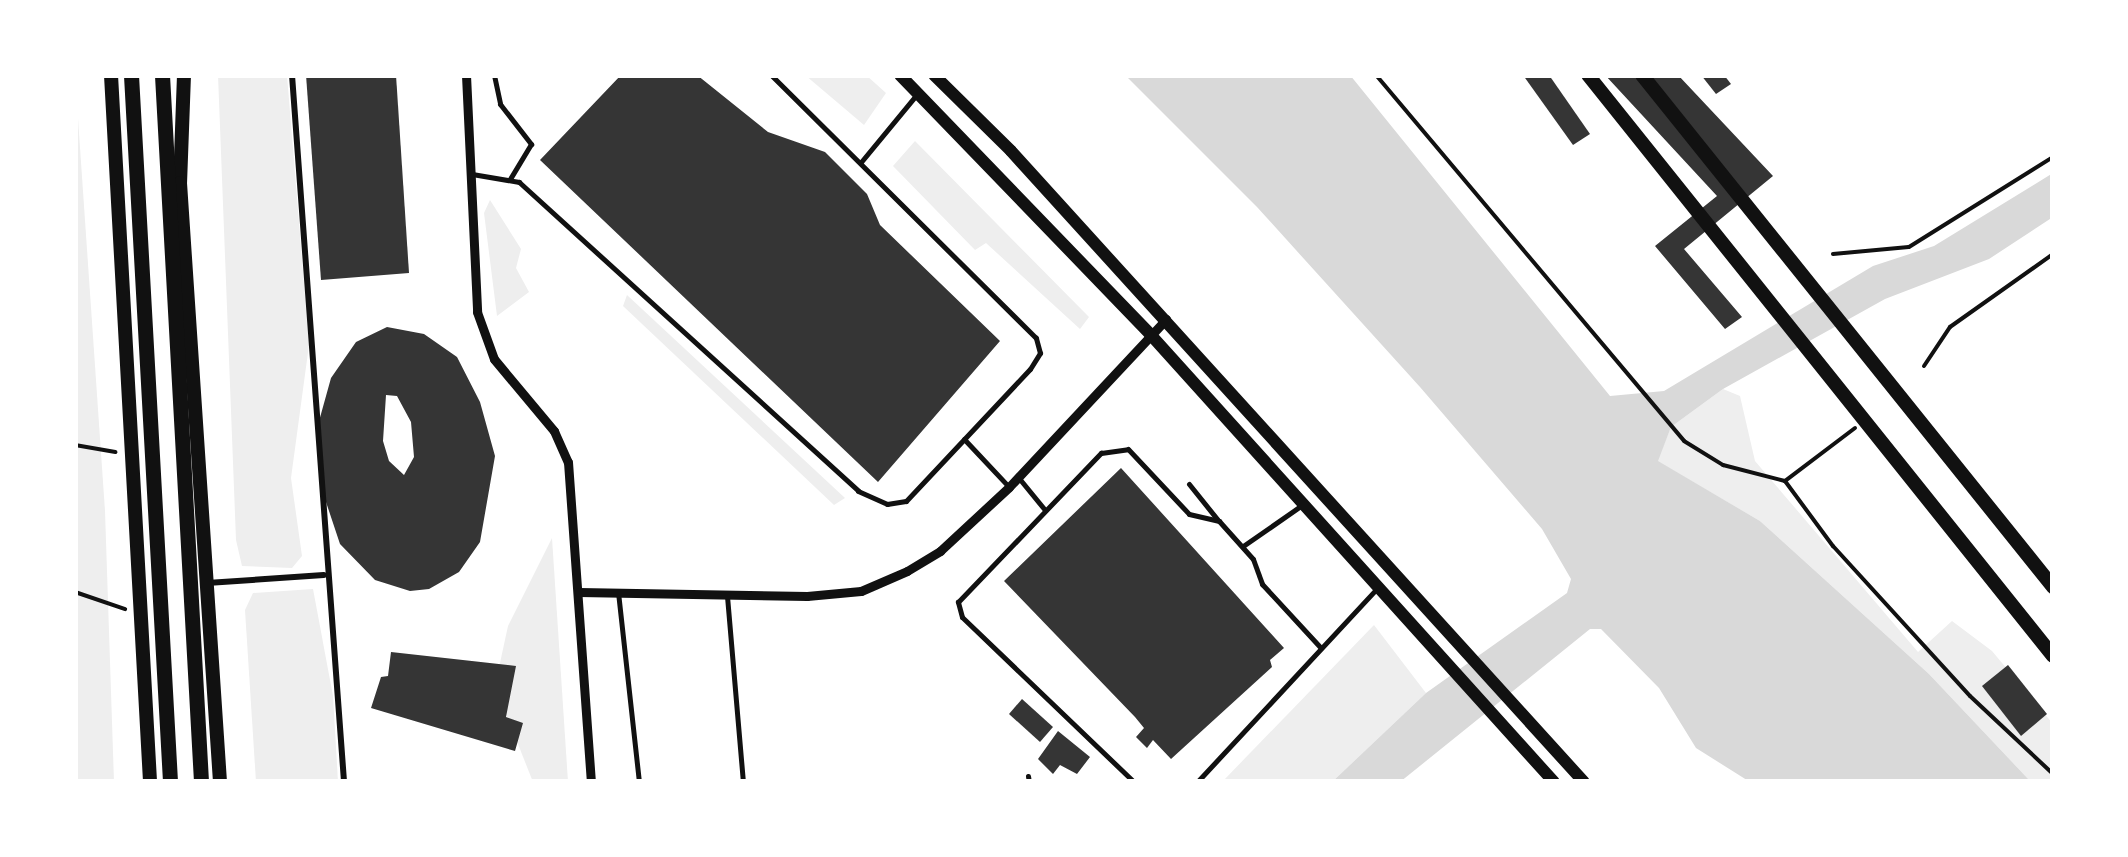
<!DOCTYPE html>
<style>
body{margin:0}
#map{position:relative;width:2128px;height:857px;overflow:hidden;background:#fff;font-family:"Noto Sans",sans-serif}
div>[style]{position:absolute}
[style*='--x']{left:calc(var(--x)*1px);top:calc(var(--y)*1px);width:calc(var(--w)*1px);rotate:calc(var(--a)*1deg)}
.green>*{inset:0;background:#eee}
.water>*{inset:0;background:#d9d9d9}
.building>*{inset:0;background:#353535}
.path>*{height:4px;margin:-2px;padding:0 2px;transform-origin:2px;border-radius:2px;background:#111}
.service>*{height:5px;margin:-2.5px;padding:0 2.5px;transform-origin:2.5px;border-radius:2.5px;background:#111}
.pedestrian>*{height:6px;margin:-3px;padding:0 3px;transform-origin:3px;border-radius:3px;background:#111}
.minor>*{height:9px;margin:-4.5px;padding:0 4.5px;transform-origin:4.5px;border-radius:4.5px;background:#111}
.secondary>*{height:12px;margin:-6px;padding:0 6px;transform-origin:6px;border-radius:6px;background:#111}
.primary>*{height:14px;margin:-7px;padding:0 7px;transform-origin:7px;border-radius:7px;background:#111}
.trunk>*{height:15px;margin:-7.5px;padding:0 7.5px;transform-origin:7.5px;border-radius:7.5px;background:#111}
span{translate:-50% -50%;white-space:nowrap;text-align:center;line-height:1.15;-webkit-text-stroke:9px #fff;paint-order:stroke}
.frame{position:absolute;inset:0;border:78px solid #fff;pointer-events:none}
</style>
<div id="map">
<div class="green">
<div style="clip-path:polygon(75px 75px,105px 511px,114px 782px,75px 782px)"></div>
<div style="clip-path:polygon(218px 75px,287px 75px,309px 345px,291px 478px,302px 556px,292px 568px,242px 566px,236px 540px)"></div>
<div style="clip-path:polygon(805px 75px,866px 75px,886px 93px,864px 125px)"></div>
<div style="clip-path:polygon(915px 141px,1089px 317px,1080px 329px,986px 243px,975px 250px,893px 166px)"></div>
<div style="clip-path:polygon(490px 200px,521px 249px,516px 268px,529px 292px,497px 316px,484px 213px)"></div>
<div style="clip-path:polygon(627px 295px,845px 498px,834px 505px,623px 306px)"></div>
<div style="clip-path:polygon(1723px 389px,1740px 396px,1755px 461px,1918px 652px,1952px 621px,1992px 651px,2053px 724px,2053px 782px,2031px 782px,1929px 674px,1760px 521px,1657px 461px,1671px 427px)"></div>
<div style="clip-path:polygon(552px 538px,568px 782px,533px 782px,495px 686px,508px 626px)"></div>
<div style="clip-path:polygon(313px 589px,333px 696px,338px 782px,256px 782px,245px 610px,253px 593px)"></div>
<div style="clip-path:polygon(1374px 625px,1426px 693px,1332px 782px,1222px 782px)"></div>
</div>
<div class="water">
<div style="clip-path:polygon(1125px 75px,1350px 75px,1610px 396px,1664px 391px,1873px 266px,1934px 246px,2053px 173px,2053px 217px,1989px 259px,1885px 299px,1723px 389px,1671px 427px,1658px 461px,1760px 521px,1929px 674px,2031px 782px,1750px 782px,1696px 748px,1659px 688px,1601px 629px,1590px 629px,1400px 782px,1332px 782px,1426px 693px,1567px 593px,1571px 579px,1542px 529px,1420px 387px,1257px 207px)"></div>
</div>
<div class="building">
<div style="clip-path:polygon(306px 75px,396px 75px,409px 273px,321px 280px)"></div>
<div style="clip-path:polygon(621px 75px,697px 75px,768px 132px,825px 152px,867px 194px,880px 225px,1000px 341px,878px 482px,540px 160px)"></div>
<div style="clip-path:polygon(1523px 75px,1549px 75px,1590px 134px,1573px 145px)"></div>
<div style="clip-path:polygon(1605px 75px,1678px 75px,1773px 176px,1684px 249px,1742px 317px,1725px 329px,1655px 246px,1717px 196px)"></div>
<div style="clip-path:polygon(1701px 75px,1724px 75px,1731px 84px,1716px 94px)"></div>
<div style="clip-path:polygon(evenodd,387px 327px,424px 334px,457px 357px,480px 402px,495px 456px,480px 542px,459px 572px,429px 589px,410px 591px,375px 580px,340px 544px,322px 490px,316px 432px,331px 378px,356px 342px,387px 327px,386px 395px,397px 396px,411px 422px,414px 457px,404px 475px,389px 461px,383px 441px,386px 395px)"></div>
<div style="clip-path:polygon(1121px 468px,1284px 648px,1270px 660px,1272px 667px,1171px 759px,1153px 740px,1147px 748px,1136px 737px,1144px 728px,1135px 717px,1004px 581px)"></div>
<div style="clip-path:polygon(391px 652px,516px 666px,506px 717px,523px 723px,515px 751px,371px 708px,381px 677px,388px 676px)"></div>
<div style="clip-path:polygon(2008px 665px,2047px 714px,2021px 736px,1982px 686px)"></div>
<div style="clip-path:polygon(1022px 699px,1053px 727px,1040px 742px,1009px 714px)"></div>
<div style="clip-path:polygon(1058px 731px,1090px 757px,1077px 774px,1060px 765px,1053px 774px,1038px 759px)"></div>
</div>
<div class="path">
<div style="--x:1376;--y:75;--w:478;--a:49.9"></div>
<div style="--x:1684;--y:441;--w:46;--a:31.6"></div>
<div style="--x:1723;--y:465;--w:64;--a:14.5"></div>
<div style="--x:1833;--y:254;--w:76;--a:-5.3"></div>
<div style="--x:1909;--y:247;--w:170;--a:-32"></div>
<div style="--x:1924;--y:366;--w:47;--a:-56.3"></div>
<div style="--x:1950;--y:327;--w:126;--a:-35.3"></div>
<div style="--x:1855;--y:428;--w:88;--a:142.9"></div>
<div style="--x:1785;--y:481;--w:81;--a:53.6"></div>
<div style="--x:1833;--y:546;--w:203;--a:47.6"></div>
<div style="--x:1970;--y:696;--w:114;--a:43.2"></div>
<div style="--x:75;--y:445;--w:41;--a:9.9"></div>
<div style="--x:75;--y:592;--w:53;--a:18.8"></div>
</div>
<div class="service">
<div style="--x:494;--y:75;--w:30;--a:78"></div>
<div style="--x:500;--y:104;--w:51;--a:52.2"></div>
<div style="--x:531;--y:144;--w:41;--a:121"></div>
<div style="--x:861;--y:162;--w:88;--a:-50.5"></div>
<div style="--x:472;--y:174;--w:48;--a:9.7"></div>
<div style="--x:519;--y:182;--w:459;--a:42.3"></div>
<div style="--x:858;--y:491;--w:32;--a:24"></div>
<div style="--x:887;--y:504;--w:19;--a:-9"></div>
<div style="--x:906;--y:501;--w:181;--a:-46.8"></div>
<div style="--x:1030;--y:369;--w:19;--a:-58"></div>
<div style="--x:1040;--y:353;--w:16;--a:-105"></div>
<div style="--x:1036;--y:338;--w:373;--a:-135.2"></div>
<div style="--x:964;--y:439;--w:66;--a:46.8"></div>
<div style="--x:1018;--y:477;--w:43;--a:50.7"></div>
<div style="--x:1189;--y:484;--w:45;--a:51.3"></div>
<div style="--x:1243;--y:546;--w:72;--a:-34.8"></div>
<div style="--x:618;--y:592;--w:191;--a:83.7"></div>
<div style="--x:727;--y:596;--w:187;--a:85.1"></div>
<div style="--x:1028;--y:776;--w:6;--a:81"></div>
<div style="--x:1134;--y:782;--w:238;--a:-136.2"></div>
<div style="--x:962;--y:617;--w:16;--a:-105"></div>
<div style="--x:958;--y:602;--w:207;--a:-46.2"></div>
<div style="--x:1101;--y:453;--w:27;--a:-8"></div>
<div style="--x:1128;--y:449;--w:89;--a:46.8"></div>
<div style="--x:1189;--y:514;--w:31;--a:13"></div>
<div style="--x:1219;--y:521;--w:51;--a:48.2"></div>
<div style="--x:1253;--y:559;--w:27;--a:70"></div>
<div style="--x:1262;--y:584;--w:87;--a:47.3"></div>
<div style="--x:1197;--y:782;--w:265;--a:-47.1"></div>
</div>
<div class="pedestrian">
<div style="--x:292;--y:75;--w:709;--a:85.79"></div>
<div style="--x:207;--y:583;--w:117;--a:-3.9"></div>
</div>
<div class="minor">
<div style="--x:466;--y:75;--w:237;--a:87.3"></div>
<div style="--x:477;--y:312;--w:50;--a:70.1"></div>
<div style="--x:494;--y:359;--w:94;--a:50.2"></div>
<div style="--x:554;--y:431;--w:34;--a:66"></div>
<div style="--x:568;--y:462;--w:321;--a:85.9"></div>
<div style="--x:579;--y:592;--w:228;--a:1"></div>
<div style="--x:807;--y:596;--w:54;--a:-5.3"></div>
<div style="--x:861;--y:591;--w:50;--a:-23.5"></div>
<div style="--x:907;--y:571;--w:39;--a:-31"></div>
<div style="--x:940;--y:551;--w:94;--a:-42.8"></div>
<div style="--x:1009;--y:487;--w:230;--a:-46.9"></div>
</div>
<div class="secondary">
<div style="--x:900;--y:75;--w:360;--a:46"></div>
<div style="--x:1150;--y:334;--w:603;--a:47.96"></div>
<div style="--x:934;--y:75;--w:108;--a:44.6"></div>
<div style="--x:1011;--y:151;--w:852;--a:47.76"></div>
</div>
<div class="primary">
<div style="--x:111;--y:75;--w:708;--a:86.84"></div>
<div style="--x:184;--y:75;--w:108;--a:92.1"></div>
<div style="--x:180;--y:183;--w:600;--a:86.18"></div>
<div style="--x:1588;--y:75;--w:744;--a:51.33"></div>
<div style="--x:1642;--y:75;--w:657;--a:51.24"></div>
</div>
<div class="trunk">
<div style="--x:131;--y:75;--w:708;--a:86.84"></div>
<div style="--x:162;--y:75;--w:708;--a:86.84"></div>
</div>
<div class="frame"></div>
</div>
